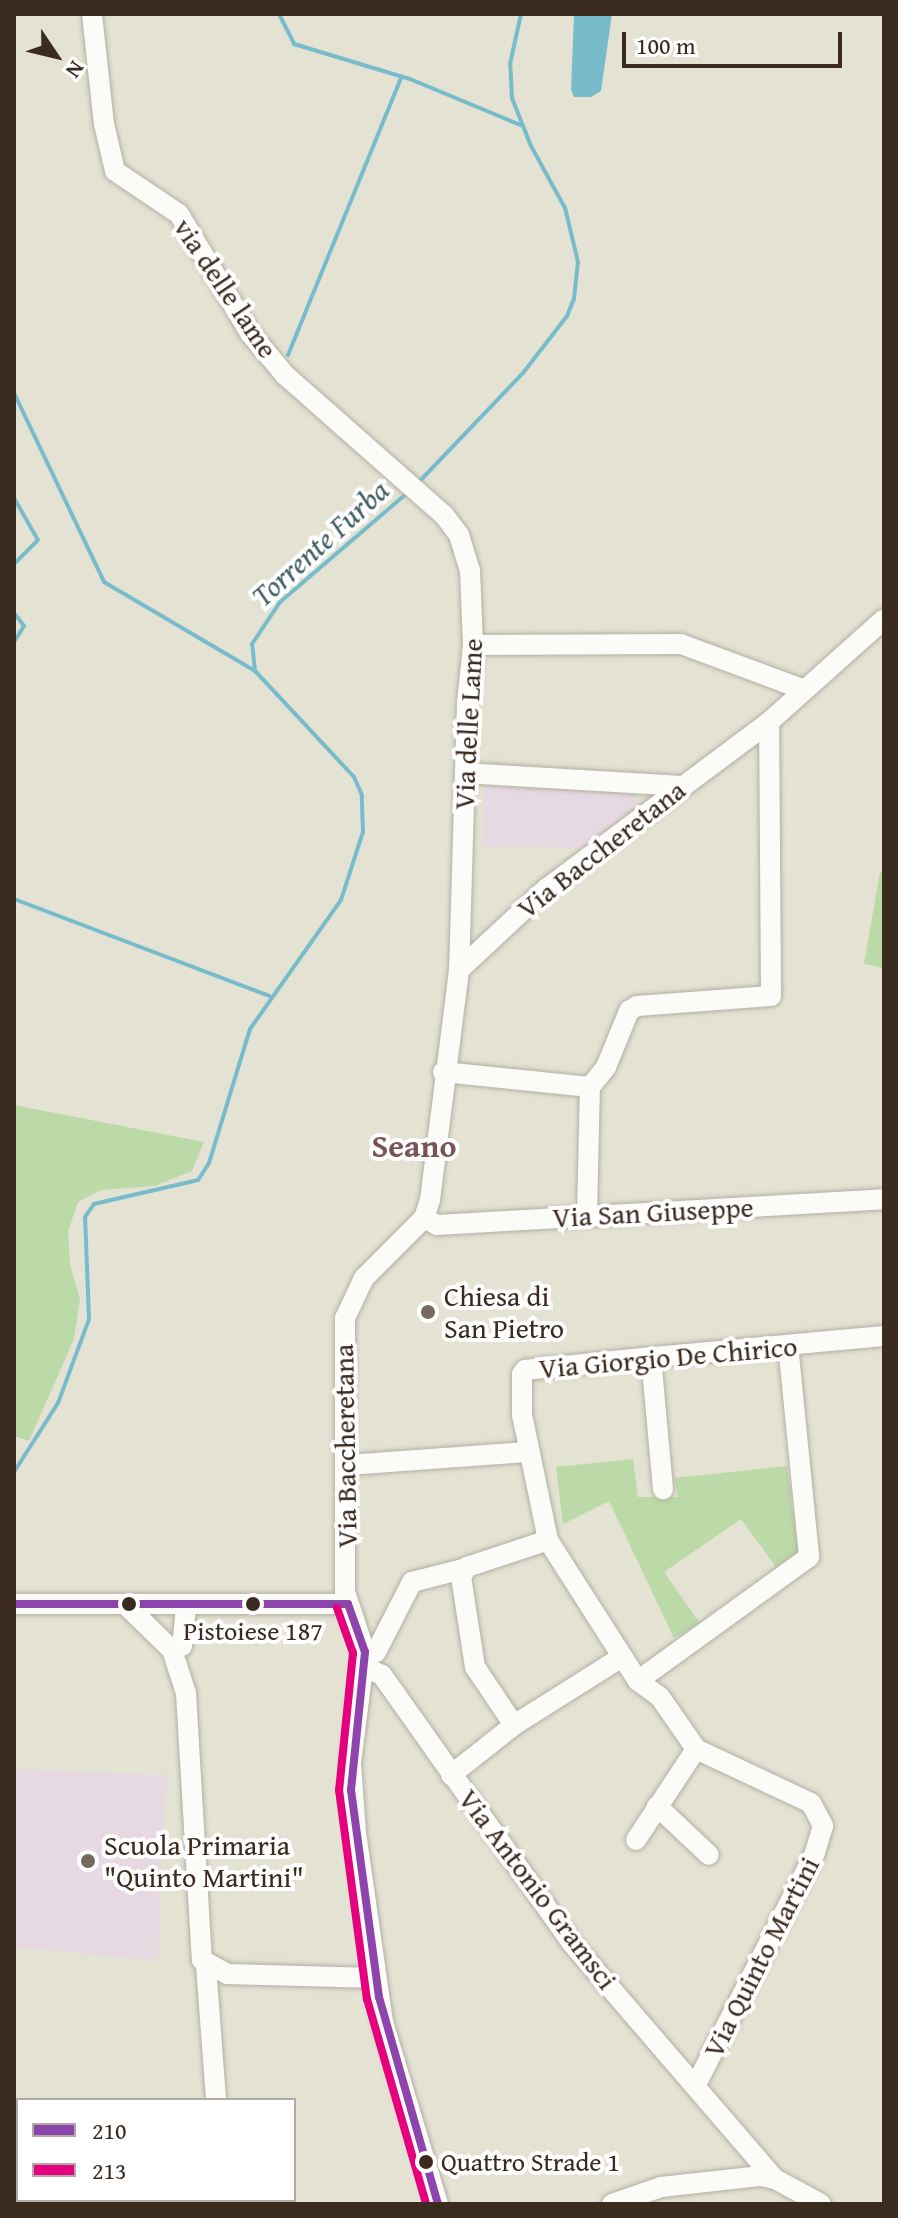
<!DOCTYPE html>
<style>
body{margin:0}
#map{position:relative;width:898px;height:2218px;overflow:hidden;background:#e4e2d3;font-family:"Gentium Book Plus",serif}
div>[style]{position:absolute}
[style*='--x']{left:calc(var(--x)*1px);top:calc(var(--y)*1px);width:calc(var(--w)*1px);rotate:calc(var(--a)*1deg)}
.built>*{inset:0;background:#e7d9e1}
.green>*{inset:0;background:#bcd9a8}
.water>*{inset:0;background:#78bccb}
.stream>*{height:4px;margin:-2px;padding:0 2px;transform-origin:2px;border-radius:2px;background:#78bccb}
.roads{filter:drop-shadow(0 0 2px #b2afa4) drop-shadow(0 0 2px #b2afa4)}
.minor>*{height:20px;margin:-10px;padding:0 10px;transform-origin:10px;border-radius:10px;background:#fbfbf8}
.bus-1>*{height:8px;margin:-4px;padding:0 4px;transform-origin:4px;border-radius:4px;background:#8e44ad}
.bus-2>*{height:8px;margin:-4px;padding:0 4px;transform-origin:4px;border-radius:4px;background:#e5007d}
.dots>*{width:22px;height:22px;translate:-50% -50%;box-sizing:border-box;border:4px solid #fff;border-radius:50%}
span{translate:-50% -50%;white-space:nowrap;text-align:center;line-height:1.15;-webkit-text-stroke:8px #fff;paint-order:stroke}
.bus-label{font-size:26px;color:#3b2a1e}
.left{translate:0 -50%;text-align:left}
.street-label{font-size:28px;color:#3b2a1e}
.poi-label{font-size:28px;color:#3b2a1e}
.water-label{font-size:30px;color:#415e62;font-style:italic}
.quarter-label{font-size:32px;color:#775557;font-weight:700}
.frame{position:absolute;inset:0;border:16px solid #3b2a1e;pointer-events:none}
.legend{position:absolute;left:16px;top:2098px;width:280px;height:104px;box-sizing:border-box;background:#fff;border:2px solid #b1aaa5;margin:0;padding:10px 14px;list-style:none;font-size:24px;color:#3b2a1e}
.legend li{display:flex;align-items:center;gap:16px;height:40px}
.legend b{width:40px;border:2px solid #b1aaa5}
.north{position:absolute;left:16px;top:16px;width:80px;height:80px;-webkit-text-stroke:6px #fff;paint-order:stroke;rotate:125deg;font-size:22px;font-weight:700;line-height:32px;text-align:center;color:#3b2a1e}
.north::after{content:'';display:block;margin:auto;width:28px;height:36px;background:#3b2a1e;clip-path:polygon(50% 0,100% 100%,50% 72%,0 100%)}
.scale{position:absolute;left:622px;top:32px;width:220px;height:36px;box-sizing:border-box;border:4px solid #3b2a1e;border-top:0;padding-left:10px;font-size:24px;line-height:28px;white-space:nowrap;color:#3b2a1e;-webkit-text-stroke:6px #fff;paint-order:stroke}
</style>
<div id="map">
<div class="built">
<div style="clip-path:polygon(484px 782px,634px 789px,637px 812px,588px 848px,482px 846px)"></div>
<div style="clip-path:polygon(14px 1769px,167px 1775px,158px 1961px,14px 1947px)"></div>
</div>
<div class="green">
<div style="clip-path:polygon(880px 872px,884px 873px,884px 968px,864px 964px)"></div>
<div style="clip-path:polygon(14px 1105px,204px 1142px,192px 1171px,155px 1186px,101px 1190px,78px 1202px,68px 1231px,70px 1265px,80px 1299px,74px 1339px,29px 1441px,14px 1436px)"></div>
<div style="clip-path:polygon(633px 1459px,638px 1497px,678px 1497px,674px 1478px,787px 1466px,798px 1551px,776px 1567px,741px 1519px,664px 1572px,700px 1623px,674px 1638px,609px 1501px,563px 1524px,556px 1467px)"></div>
</div>
<div class="water">
<div style="clip-path:polygon(574px 14px,612px 14px,601px 91px,591px 97px,574px 97px,571px 90px)"></div>
</div>
<div class="stream">
<div style="--x:279;--y:14;--w:34;--a:63"></div>
<div style="--x:294;--y:44;--w:121;--a:16.8"></div>
<div style="--x:410;--y:79;--w:122;--a:22.6"></div>
<div style="--x:288;--y:355;--w:301;--a:-67.8"></div>
<div style="--x:14;--y:393;--w:209;--a:64.5"></div>
<div style="--x:104;--y:582;--w:175;--a:30.5"></div>
<div style="--x:416;--y:485;--w:155;--a:-46.3"></div>
<div style="--x:523;--y:373;--w:72;--a:-52.3"></div>
<div style="--x:567;--y:316;--w:18;--a:-68"></div>
<div style="--x:574;--y:299;--w:37;--a:-84"></div>
<div style="--x:578;--y:262;--w:56;--a:-103.5"></div>
<div style="--x:565;--y:208;--w:71;--a:-118.7"></div>
<div style="--x:531;--y:146;--w:52;--a:-111.6"></div>
<div style="--x:512;--y:98;--w:34;--a:-93"></div>
<div style="--x:510;--y:64;--w:51;--a:-77.6"></div>
<div style="--x:14;--y:498;--w:48;--a:60.3"></div>
<div style="--x:38;--y:540;--w:34;--a:135"></div>
<div style="--x:14;--y:613;--w:16;--a:52"></div>
<div style="--x:24;--y:626;--w:19;--a:122"></div>
<div style="--x:14;--y:899;--w:273;--a:20.8"></div>
<div style="--x:14;--y:1472;--w:82;--a:-57.5"></div>
<div style="--x:58;--y:1403;--w:90;--a:-69.7"></div>
<div style="--x:89;--y:1319;--w:102;--a:-92.2"></div>
<div style="--x:85;--y:1217;--w:16;--a:-55"></div>
<div style="--x:94;--y:1204;--w:107;--a:-13"></div>
<div style="--x:198;--y:1180;--w:20;--a:-57"></div>
<div style="--x:209;--y:1163;--w:140;--a:-73"></div>
<div style="--x:250;--y:1029;--w:158;--a:-54.8"></div>
<div style="--x:341;--y:900;--w:71;--a:-72.1"></div>
<div style="--x:363;--y:832;--w:37;--a:-92"></div>
<div style="--x:362;--y:795;--w:20;--a:-114"></div>
<div style="--x:354;--y:777;--w:145;--a:-133"></div>
<div style="--x:255;--y:671;--w:27;--a:-96"></div>
<div style="--x:252;--y:644;--w:50;--a:-56.3"></div>
<div style="--x:280;--y:602;--w:167;--a:-40.6"></div>
</div>
<div class="roads">
<div class="minor">
<div style="--x:92;--y:14;--w:111;--a:83.8"></div>
<div style="--x:104;--y:124;--w:48;--a:76.8"></div>
<div style="--x:115;--y:171;--w:77;--a:33.9"></div>
<div style="--x:179;--y:214;--w:139;--a:59.2"></div>
<div style="--x:250;--y:333;--w:55;--a:50.2"></div>
<div style="--x:285;--y:375;--w:212;--a:41.4"></div>
<div style="--x:444;--y:515;--w:25;--a:53"></div>
<div style="--x:459;--y:535;--w:37;--a:73"></div>
<div style="--x:470;--y:570;--w:75;--a:87.7"></div>
<div style="--x:473;--y:645;--w:58;--a:95.9"></div>
<div style="--x:467;--y:703;--w:267;--a:91.7"></div>
<div style="--x:473;--y:645;--w:208;--a:-0.3"></div>
<div style="--x:681;--y:644;--w:129;--a:20.4"></div>
<div style="--x:465;--y:773;--w:216;--a:3.4"></div>
<div style="--x:443;--y:1072;--w:148;--a:5.8"></div>
<div style="--x:590;--y:1087;--w:26;--a:-51"></div>
<div style="--x:606;--y:1067;--w:61;--a:-67.7"></div>
<div style="--x:629;--y:1011;--w:9;--a:-32"></div>
<div style="--x:637;--y:1006;--w:134;--a:-4.3"></div>
<div style="--x:771;--y:996;--w:274;--a:-90.4"></div>
<div style="--x:587;--y:1216;--w:129;--a:-88.7"></div>
<div style="--x:424;--y:1218;--w:15;--a:28"></div>
<div style="--x:437;--y:1225;--w:448;--a:-3.3"></div>
<div style="--x:788;--y:1345;--w:213;--a:84.3"></div>
<div style="--x:809;--y:1557;--w:211;--a:144.1"></div>
<div style="--x:638;--y:1681;--w:167;--a:-122.6"></div>
<div style="--x:548;--y:1540;--w:128;--a:-101.7"></div>
<div style="--x:522;--y:1415;--w:41;--a:-90"></div>
<div style="--x:522;--y:1374;--w:5;--a:-53"></div>
<div style="--x:525;--y:1370;--w:108;--a:-5.9"></div>
<div style="--x:632;--y:1359;--w:253;--a:-5.2"></div>
<div style="--x:651;--y:1357;--w:133;--a:84.8"></div>
<div style="--x:347;--y:1465;--w:181;--a:-4.1"></div>
<div style="--x:14;--y:1604;--w:334;--a:0"></div>
<div style="--x:128;--y:1607;--w:62;--a:44.3"></div>
<div style="--x:172;--y:1650;--w:45;--a:72"></div>
<div style="--x:186;--y:1693;--w:267;--a:86.6"></div>
<div style="--x:202;--y:1960;--w:29;--a:29"></div>
<div style="--x:227;--y:1974;--w:149;--a:1.5"></div>
<div style="--x:182;--y:1646;--w:38;--a:-84"></div>
<div style="--x:365;--y:1655;--w:11;--a:-15"></div>
<div style="--x:376;--y:1652;--w:79;--a:-62.8"></div>
<div style="--x:412;--y:1582;--w:53;--a:-14.3"></div>
<div style="--x:364;--y:1667;--w:20;--a:24"></div>
<div style="--x:382;--y:1675;--w:326;--a:54.7"></div>
<div style="--x:570;--y:1941;--w:314;--a:49.3"></div>
<div style="--x:775;--y:2179;--w:52;--a:28.5"></div>
<div style="--x:638;--y:1681;--w:27;--a:36"></div>
<div style="--x:660;--y:1697;--w:63;--a:55.3"></div>
<div style="--x:696;--y:1749;--w:127;--a:25.2"></div>
<div style="--x:811;--y:1803;--w:26;--a:62"></div>
<div style="--x:823;--y:1826;--w:28;--a:107"></div>
<div style="--x:815;--y:1853;--w:262;--a:117.2"></div>
<div style="--x:514;--y:1725;--w:70;--a:-123.9"></div>
<div style="--x:475;--y:1667;--w:91;--a:-98.8"></div>
<div style="--x:461;--y:1577;--w:12;--a:-59"></div>
<div style="--x:467;--y:1567;--w:85;--a:-18.4"></div>
<div style="--x:451;--y:1775;--w:80;--a:-38.4"></div>
<div style="--x:514;--y:1725;--w:128;--a:-32.2"></div>
<div style="--x:657;--y:1806;--w:71;--a:43.3"></div>
<div style="--x:636;--y:1840;--w:109;--a:-56.6"></div>
<div style="--x:206;--y:1966;--w:134;--a:85.7"></div>
<div style="--x:225;--y:2200;--w:4;--a:90"></div>
<div style="--x:438;--y:2204;--w:190;--a:-106.8"></div>
<div style="--x:383;--y:2022;--w:191;--a:-98.1"></div>
<div style="--x:356;--y:1833;--w:70;--a:-94.1"></div>
<div style="--x:351;--y:1763;--w:112;--a:-82.8"></div>
<div style="--x:365;--y:1652;--w:63;--a:-108.4"></div>
<div style="--x:345;--y:1592;--w:274;--a:-90"></div>
<div style="--x:345;--y:1318;--w:44;--a:-64.6"></div>
<div style="--x:364;--y:1278;--w:85;--a:-45"></div>
<div style="--x:424;--y:1218;--w:19;--a:-72"></div>
<div style="--x:430;--y:1200;--w:232;--a:-82.8"></div>
<div style="--x:459;--y:970;--w:119;--a:-43"></div>
<div style="--x:546;--y:889;--w:279;--a:-36.8"></div>
<div style="--x:769;--y:722;--w:154;--a:-41.8"></div>
<div style="--x:612;--y:2204;--w:52;--a:-19.1"></div>
<div style="--x:661;--y:2187;--w:101;--a:-6.3"></div>
<div style="--x:761;--y:2176;--w:14;--a:12"></div>
</div>
</div>
<div class="bus-1">
<div style="--x:14;--y:1604;--w:334;--a:0"></div>
<div style="--x:348;--y:1604;--w:51;--a:70.5"></div>
<div style="--x:365;--y:1652;--w:139;--a:95.8"></div>
<div style="--x:351;--y:1790;--w:209;--a:82.3"></div>
<div style="--x:379;--y:1997;--w:215;--a:74.1"></div>
</div>
<div class="bus-2">
<div style="--x:337;--y:1608;--w:48;--a:70.4"></div>
<div style="--x:353;--y:1653;--w:138;--a:95.8"></div>
<div style="--x:339;--y:1790;--w:211;--a:82.4"></div>
<div style="--x:367;--y:1999;--w:213;--a:73.9"></div>
</div>
<div class="dots">
<div style="left:428px;top:1312px;background:#766a5d"></div>
<div style="left:129px;top:1604px;background:#3b2a1e"></div>
<div style="left:253px;top:1604px;background:#3b2a1e"></div>
<div style="left:88px;top:1861px;background:#766a5d"></div>
<div style="left:426px;top:2162px;background:#3b2a1e"></div>
</div>
<div class="bus-label">
<span style="left:253px;top:1631px">Pistoiese 187</span>
<span class="left" style="left:441px;top:2162px">Quattro Strade 1</span>
</div>
<div class="street-label">
<span style="left:226px;top:288px;rotate:56deg">via delle lame</span>
<span style="left:468px;top:724px;rotate:-87deg">Via delle Lame</span>
<span style="left:601px;top:849px;rotate:-38deg">Via Baccheretana</span>
<span style="left:653px;top:1212px;rotate:-3deg">Via San Giuseppe</span>
<span style="left:668px;top:1357px;rotate:-5deg">Via Giorgio De Chirico</span>
<span style="left:345px;top:1446px;rotate:-91deg">Via Baccheretana</span>
<span style="left:538px;top:1889px;rotate:53deg">Via Antonio Gramsci</span>
<span style="left:761px;top:1957px;rotate:-63deg">Via Quinto Martini</span>
</div>
<div class="poi-label">
<span class="left" style="left:444px;top:1312px">Chiesa di<br>San Pietro</span>
<span class="left" style="left:104px;top:1861px">Scuola Primaria<br>"Quinto Martini"</span>
</div>
<div class="water-label">
<span style="left:320px;top:543px;rotate:-42deg">Torrente Furba</span>
</div>
<div class="quarter-label">
<span style="left:414px;top:1146px">Seano</span>
</div>
<div class="frame"></div>
<ul class="legend">
<li><b style="height:10px;background:#8e44ad"></b>210</li>
<li><b style="height:10px;background:#e5007d"></b>213</li>
</ul>
<div class="north">N</div>
<div class="scale">100 m</div>
</div>
